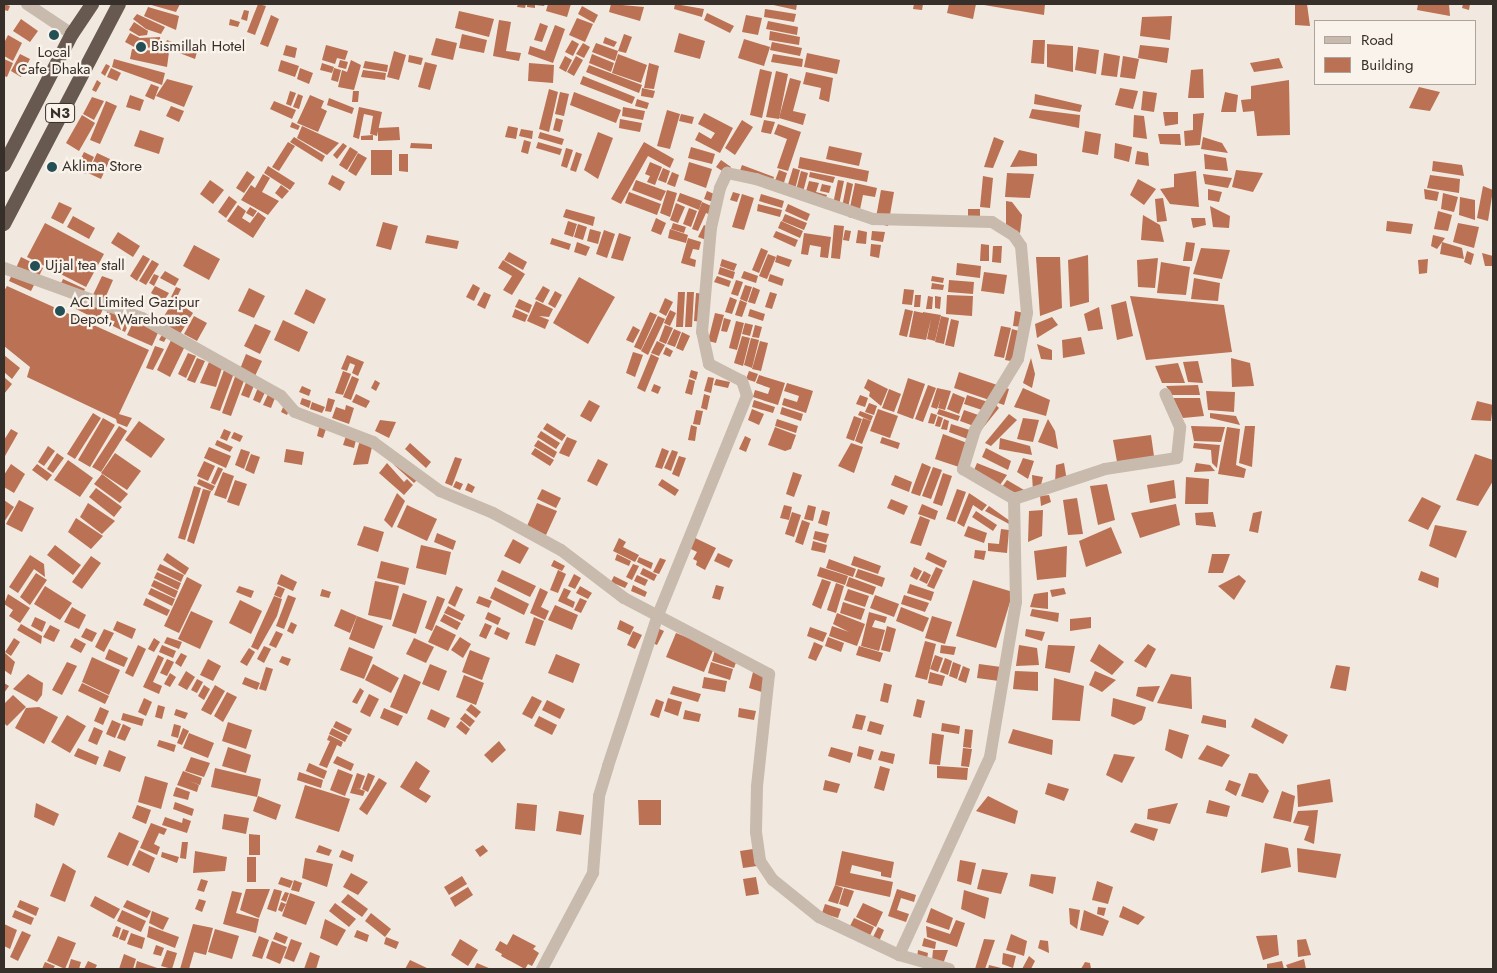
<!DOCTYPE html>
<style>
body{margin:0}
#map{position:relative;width:1497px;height:973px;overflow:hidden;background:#f1e9df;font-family:Jost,sans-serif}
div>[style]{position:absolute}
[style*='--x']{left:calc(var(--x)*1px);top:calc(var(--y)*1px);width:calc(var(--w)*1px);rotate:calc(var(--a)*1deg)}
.building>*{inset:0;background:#bb7153}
.minor>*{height:12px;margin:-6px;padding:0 6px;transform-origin:6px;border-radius:6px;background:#c8baac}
.trunk>*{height:14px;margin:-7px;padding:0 7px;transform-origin:7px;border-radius:7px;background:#675850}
.dots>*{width:14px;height:14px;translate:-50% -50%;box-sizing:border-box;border:2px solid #f9f3eb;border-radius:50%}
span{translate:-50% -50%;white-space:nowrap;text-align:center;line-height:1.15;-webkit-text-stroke:4.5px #f9f3eb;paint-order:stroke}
.shield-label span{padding:1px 4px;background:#f9f3eb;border:1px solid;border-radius:4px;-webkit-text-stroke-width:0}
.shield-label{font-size:14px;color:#372f2a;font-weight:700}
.poi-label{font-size:15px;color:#372f2a}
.left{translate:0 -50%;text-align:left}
.frame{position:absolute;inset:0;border:5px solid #372f2a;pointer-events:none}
.legend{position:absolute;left:1314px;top:20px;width:162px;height:65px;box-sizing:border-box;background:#f9f3eb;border:1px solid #aba59e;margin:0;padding:6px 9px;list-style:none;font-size:15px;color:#372f2a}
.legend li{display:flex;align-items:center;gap:10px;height:25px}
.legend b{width:25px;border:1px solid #aba59e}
</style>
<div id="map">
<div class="building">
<div style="clip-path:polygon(4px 4px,10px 6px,8px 11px,4px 10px)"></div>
<div style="clip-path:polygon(148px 4px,180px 4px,176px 12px)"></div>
<div style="clip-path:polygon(258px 4px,266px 6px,255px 35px,247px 32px)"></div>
<div style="clip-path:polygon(518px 4px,526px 4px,525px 8px,517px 7px)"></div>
<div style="clip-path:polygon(527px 4px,545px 4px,544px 6px,535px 5px,535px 8px,527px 7px)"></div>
<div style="clip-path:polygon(548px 4px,571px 4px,567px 17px,546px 11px)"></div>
<div style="clip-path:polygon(611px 4px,644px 7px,640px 21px,609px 12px)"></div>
<div style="clip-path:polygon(675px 4px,704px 9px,702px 17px,674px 9px)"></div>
<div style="clip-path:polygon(769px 4px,797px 4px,796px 10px)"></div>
<div style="clip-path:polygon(914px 4px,923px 4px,922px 10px,913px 9px)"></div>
<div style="clip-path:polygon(949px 4px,976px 4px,973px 19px,947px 13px)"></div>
<div style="clip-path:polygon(984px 4px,1045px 4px,1044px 15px,984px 5px)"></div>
<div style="clip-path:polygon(1295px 4px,1307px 4px,1310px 26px,1295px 25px)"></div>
<div style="clip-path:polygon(1418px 4px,1449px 4px,1450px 16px,1417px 10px)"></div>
<div style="clip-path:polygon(1463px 4px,1470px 4px,1469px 10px,1462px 8px)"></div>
<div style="clip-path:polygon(582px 6px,598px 15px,594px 23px,578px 14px)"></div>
<div style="clip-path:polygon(148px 7px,179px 16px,176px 30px,144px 16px)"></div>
<div style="clip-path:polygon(765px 9px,796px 14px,794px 22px,764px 17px)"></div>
<div style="clip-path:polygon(244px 10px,249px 11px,247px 21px,241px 19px)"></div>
<div style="clip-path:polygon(459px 11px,494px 19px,489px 37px,455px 28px)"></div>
<div style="clip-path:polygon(707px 13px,734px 26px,730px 33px,704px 20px)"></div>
<div style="clip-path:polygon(137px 14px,165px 27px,161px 34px,146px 29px,133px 19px)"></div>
<div style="clip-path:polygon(271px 15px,279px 19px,268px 47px,260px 44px)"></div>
<div style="clip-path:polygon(746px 15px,762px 18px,758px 35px,742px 32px)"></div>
<div style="clip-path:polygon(1172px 16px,1170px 40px,1140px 36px,1142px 17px)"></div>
<div style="clip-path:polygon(577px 18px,593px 24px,585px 42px,569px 35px)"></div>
<div style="clip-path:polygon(21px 19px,38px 31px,30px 42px,13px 31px)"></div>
<div style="clip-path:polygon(230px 19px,240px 22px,238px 27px,229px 25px)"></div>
<div style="clip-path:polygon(499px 20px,511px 22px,506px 51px,521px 53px,519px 61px,493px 56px)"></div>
<div style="clip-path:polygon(768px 21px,798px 27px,797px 35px,766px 29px)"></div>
<div style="clip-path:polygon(134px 22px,148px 31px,147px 35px,139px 36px,129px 30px)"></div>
<div style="clip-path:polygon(540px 23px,548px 26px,542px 42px,534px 40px)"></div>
<div style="clip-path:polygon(555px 25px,565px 29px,553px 63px,528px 54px,530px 46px,545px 51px)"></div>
<div style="clip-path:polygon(770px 31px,800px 37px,799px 45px,769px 40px)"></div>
<div style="clip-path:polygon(130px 33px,140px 38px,160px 37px,161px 46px,138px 49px,125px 42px)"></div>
<div style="clip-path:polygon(679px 33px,705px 41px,700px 59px,674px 52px)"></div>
<div style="clip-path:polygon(462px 34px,487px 40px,484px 53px,459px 48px)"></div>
<div style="clip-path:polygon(624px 34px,632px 37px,626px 53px,618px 51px)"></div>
<div style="clip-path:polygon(8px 35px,22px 43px,13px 61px,4px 56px,4px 43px)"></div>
<div style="clip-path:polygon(605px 37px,617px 42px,614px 47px,603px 43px)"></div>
<div style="clip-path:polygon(436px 38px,457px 43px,453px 60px,431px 55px)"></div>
<div style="clip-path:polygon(744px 39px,770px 47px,764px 66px,738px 58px)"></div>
<div style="clip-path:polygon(167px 40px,197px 52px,195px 59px,164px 47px)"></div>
<div style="clip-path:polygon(572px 40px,579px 44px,573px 56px,565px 52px)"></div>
<div style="clip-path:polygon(1033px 40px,1045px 40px,1044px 64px,1031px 63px)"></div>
<div style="clip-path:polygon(772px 42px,802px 48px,800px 56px,770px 50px)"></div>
<div style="clip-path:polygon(583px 43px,590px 47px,584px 58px,576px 54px)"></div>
<div style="clip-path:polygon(596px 43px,618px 51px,615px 61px,592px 52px)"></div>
<div style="clip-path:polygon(1047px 44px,1073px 46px,1073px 72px,1047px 67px)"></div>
<div style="clip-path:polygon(286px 45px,297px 48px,295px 58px,283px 55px)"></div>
<div style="clip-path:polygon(326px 45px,348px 51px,345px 60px,337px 58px,335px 64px,322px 60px)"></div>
<div style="clip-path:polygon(1140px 45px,1169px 48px,1167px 63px,1138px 58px)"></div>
<div style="clip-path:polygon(1078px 47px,1099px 50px,1096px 74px,1075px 70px)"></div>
<div style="clip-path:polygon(132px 49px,169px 52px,167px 67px,130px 59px)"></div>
<div style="clip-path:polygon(394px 51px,406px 55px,399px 80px,387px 77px)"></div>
<div style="clip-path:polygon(807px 53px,840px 60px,837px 74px,804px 67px)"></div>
<div style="clip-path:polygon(1104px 53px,1120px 56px,1117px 77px,1101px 75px)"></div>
<div style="clip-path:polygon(20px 54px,30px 59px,21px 77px,11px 71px)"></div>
<div style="clip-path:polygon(592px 54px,614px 63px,611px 72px,589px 63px)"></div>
<div style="clip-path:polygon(618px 54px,647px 65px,641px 83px,612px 73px)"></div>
<div style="clip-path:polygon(773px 54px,803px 59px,802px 67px,771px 62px)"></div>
<div style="clip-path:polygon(409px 55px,423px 58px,421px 65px,408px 62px)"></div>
<div style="clip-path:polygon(565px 56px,572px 60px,566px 72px,559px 68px)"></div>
<div style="clip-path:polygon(576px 56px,583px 60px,574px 76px,567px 72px)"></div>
<div style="clip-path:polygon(1123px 56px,1139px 59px,1135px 79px,1120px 77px)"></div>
<div style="clip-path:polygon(1279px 58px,1283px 68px,1254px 72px,1250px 63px)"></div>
<div style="clip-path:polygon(4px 59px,13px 63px,7px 77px,4px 76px)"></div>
<div style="clip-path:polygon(114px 59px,165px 73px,162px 85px,112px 67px)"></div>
<div style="clip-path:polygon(281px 60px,299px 66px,295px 77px,278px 71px)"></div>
<div style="clip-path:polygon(340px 60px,348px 62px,346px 69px,338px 67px)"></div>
<div style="clip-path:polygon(351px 60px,361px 65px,354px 90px,338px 87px,342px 70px,347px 72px)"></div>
<div style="clip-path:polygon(365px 61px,388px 65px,387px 72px,363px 68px)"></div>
<div style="clip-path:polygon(425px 62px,437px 65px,430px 90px,418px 87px)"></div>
<div style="clip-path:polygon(322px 63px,334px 67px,332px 73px,320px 70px)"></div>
<div style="clip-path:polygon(529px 63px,554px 65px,553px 83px,528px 81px)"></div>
<div style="clip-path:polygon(649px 63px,659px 66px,654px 89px,644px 88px)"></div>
<div style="clip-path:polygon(106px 64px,110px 66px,105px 76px,101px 73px)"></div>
<div style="clip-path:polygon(589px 65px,642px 85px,639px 93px,586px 72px)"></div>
<div style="clip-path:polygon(111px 68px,121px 73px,117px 81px,107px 77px)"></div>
<div style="clip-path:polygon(300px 68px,313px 73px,309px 84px,297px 79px)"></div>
<div style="clip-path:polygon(334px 68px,341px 70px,338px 82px,331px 80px)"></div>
<div style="clip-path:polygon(760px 69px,772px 72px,762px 118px,750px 115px)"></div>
<div style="clip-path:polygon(1203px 69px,1204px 98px,1188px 98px,1191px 70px)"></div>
<div style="clip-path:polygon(363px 70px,386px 73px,385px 80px,361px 77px)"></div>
<div style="clip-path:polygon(776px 71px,788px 74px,779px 119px,766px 117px)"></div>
<div style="clip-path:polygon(806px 72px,833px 78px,829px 102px,819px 99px,821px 88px,803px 84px)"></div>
<div style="clip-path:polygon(583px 76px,635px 97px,632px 104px,580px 84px)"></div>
<div style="clip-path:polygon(790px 78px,801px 81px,793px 111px,806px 114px,803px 125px,779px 118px)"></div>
<div style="clip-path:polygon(167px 79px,193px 86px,184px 107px,156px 96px)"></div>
<div style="clip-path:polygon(97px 80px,101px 83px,96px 92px,92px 90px)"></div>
<div style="clip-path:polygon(1289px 80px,1290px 135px,1257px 136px,1254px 111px,1243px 112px,1241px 100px,1251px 99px,1251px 86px)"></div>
<div style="clip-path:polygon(151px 84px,159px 87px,154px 100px,145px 96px)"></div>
<div style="clip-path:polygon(1419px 87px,1440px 92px,1430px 111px,1409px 108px)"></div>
<div style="clip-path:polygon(642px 88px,655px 91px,653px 98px,641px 96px)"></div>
<div style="clip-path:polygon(1120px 88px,1138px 91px,1133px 109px,1115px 105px)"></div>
<div style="clip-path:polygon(549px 89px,558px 92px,549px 132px,539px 129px)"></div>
<div style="clip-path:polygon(290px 91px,296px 93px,291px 106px,286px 104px)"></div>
<div style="clip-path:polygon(353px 91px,359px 91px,358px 102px,352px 102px)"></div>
<div style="clip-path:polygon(1143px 91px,1157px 93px,1154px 112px,1141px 110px)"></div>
<div style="clip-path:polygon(560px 92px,569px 94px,564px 116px,555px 114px)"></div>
<div style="clip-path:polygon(574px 92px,621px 110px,616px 123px,570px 105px)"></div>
<div style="clip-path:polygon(1225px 92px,1238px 95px,1236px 112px,1221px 112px)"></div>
<div style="clip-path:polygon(298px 94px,303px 96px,299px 109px,293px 107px)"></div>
<div style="clip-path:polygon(1035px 94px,1082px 105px,1080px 112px,1034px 104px)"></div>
<div style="clip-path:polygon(130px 95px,144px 100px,140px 111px,126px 107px)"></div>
<div style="clip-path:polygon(310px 95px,324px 101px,321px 108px,327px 111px,318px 132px,297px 123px)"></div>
<div style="clip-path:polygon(92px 97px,104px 101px,94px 120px,83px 114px)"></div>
<div style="clip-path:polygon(329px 98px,354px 108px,352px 114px,327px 105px)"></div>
<div style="clip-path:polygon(637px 99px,649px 103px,647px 109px,635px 106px)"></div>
<div style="clip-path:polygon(106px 101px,117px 106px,100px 144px,90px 140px)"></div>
<div style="clip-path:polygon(274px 101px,296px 110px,292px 119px,270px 109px)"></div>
<div style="clip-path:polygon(171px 106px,184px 111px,179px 122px,166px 116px)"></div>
<div style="clip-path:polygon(359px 107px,382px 112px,377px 136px,370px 134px,373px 116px,364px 114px,359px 139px,353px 137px)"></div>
<div style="clip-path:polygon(623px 107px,645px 111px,643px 120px,622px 116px)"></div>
<div style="clip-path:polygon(1032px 109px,1080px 115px,1079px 128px,1029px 118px)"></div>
<div style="clip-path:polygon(667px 110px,680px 114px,670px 149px,657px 146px)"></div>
<div style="clip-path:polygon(1163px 112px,1178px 112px,1178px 124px,1165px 126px)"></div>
<div style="clip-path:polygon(704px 113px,733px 128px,720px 153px,695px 140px,699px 132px,711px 139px,715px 133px,698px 124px)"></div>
<div style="clip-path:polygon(1204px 113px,1200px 145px,1185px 146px,1184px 131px,1193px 130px,1193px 114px)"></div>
<div style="clip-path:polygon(681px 114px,694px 117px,692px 124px,679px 121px)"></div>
<div style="clip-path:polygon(82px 115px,95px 123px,79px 151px,66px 143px)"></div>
<div style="clip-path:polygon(1134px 115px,1144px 116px,1147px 139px,1133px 137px)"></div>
<div style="clip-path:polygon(556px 118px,563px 120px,560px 132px,553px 130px)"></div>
<div style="clip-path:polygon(620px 119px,642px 123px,640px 132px,619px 128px)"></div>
<div style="clip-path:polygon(742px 120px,753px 127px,735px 155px,725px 148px)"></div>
<div style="clip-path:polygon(764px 120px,775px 122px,771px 134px,761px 132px)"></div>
<div style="clip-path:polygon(292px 122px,300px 126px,298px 130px,290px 127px)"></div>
<div style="clip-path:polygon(778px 124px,801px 132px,788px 171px,777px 168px,787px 139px,774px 134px)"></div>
<div style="clip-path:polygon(302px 126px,339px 143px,327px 155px,297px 138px)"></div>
<div style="clip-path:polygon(508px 126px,518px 128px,516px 139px,505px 137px)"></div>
<div style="clip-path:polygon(399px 127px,400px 140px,378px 141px,378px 128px)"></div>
<div style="clip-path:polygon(521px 129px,533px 131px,532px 139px,519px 136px)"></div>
<div style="clip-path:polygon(140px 130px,164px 138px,159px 154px,134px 146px)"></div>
<div style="clip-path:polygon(1085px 131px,1101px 134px,1098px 155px,1082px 152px)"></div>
<div style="clip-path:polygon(540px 132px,564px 139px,562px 145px,538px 138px)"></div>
<div style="clip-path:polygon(598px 132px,613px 138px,598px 179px,584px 170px)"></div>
<div style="clip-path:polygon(1158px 134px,1180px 134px,1181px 145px,1160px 144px)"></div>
<div style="clip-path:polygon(373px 135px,373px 140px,361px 140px,361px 136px)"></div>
<div style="clip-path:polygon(294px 137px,325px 156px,322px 162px,290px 142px)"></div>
<div style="clip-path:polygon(994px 137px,1004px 141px,993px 168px,984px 167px)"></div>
<div style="clip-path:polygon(1203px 137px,1222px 143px,1228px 153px,1201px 149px)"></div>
<div style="clip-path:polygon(524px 140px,531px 142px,528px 154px,521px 152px)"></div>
<div style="clip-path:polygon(288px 142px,295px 146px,279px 171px,272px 167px)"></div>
<div style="clip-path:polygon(538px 142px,562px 149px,560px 155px,536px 148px)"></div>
<div style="clip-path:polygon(644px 142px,674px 159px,670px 168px,648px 156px,621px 204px,611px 199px)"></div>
<div style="clip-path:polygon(343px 143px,347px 146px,337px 159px,333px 155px)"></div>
<div style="clip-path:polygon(411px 143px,432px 144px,432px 149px,410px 148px)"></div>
<div style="clip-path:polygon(1115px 143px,1132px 147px,1129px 162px,1114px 158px)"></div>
<div style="clip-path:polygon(829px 146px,862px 153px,859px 166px,826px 159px)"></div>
<div style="clip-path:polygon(350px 147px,358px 152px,347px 170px,339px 165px)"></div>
<div style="clip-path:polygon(691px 147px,715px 154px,712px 164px,688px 158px)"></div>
<div style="clip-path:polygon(566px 148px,573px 150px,567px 168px,561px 166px)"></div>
<div style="clip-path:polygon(371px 150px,392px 150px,392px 175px,371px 175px)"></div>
<div style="clip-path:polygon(1019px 150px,1037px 154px,1037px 166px,1010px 167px)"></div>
<div style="clip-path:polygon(1137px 151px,1148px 153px,1149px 166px,1135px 164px)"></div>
<div style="clip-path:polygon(84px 152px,94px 157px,86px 174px,76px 169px)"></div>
<div style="clip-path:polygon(576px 152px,582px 154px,576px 172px,570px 170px)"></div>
<div style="clip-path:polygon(97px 153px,110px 159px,101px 179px,88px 173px)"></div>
<div style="clip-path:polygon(358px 153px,367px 158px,356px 176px,348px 171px)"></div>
<div style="clip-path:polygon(399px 154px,408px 154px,408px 172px,399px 171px)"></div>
<div style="clip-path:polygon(1204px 154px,1226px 158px,1228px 171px,1205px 169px)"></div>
<div style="clip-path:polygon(800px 157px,869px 171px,867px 182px,798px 168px)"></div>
<div style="clip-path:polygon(721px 160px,731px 167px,727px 174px,716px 167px)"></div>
<div style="clip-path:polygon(1433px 161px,1462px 165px,1464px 176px,1432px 171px)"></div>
<div style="clip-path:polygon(650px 162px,662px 167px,655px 185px,647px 182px,650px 176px,645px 174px)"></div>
<div style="clip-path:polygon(689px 162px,712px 169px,706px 188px,684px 180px)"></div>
<div style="clip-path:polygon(742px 165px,774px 177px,770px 188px,738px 176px)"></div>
<div style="clip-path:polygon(268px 166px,295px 183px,290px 190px,264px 173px)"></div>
<div style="clip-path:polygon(663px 168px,670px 171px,666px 183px,658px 180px)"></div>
<div style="clip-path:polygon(793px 168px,800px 170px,794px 193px,786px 191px)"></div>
<div style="clip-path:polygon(779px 170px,787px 173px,782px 189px,773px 186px)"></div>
<div style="clip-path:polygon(1236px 170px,1263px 173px,1253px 192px,1232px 187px)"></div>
<div style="clip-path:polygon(247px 171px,255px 177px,244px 193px,236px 188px)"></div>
<div style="clip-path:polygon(801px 171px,808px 173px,802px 196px,795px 194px)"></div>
<div style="clip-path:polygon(1196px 171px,1199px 207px,1170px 204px,1160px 189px,1174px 187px,1174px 174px)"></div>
<div style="clip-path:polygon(672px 172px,679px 175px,675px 187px,667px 184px)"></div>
<div style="clip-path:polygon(810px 172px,835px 177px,833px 183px,809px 177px)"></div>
<div style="clip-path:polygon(1007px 173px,1034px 174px,1030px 198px,1005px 197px)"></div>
<div style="clip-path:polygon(263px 174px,270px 178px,262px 192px,279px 201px,268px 215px,241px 200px,251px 185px,255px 188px)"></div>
<div style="clip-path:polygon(1203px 174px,1232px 178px,1228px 188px,1205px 184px)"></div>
<div style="clip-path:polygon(332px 175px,345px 182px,340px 191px,328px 184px)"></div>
<div style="clip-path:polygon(1430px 175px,1460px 179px,1459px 193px,1427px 188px)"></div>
<div style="clip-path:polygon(983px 176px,993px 178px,990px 208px,980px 207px)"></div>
<div style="clip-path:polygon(1138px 179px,1156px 189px,1144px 205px,1130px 195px)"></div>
<div style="clip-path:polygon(210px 180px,224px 190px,213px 204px,200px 194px)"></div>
<div style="clip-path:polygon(636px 180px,666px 191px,661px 201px,632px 190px)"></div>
<div style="clip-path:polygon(838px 180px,844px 181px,839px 205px,833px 204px)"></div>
<div style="clip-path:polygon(809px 181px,819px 183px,816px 192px,827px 195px,824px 203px,804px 198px)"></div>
<div style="clip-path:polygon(847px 182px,853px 184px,848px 208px,842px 207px)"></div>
<div style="clip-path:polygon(855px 183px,877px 188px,875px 197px,863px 195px,858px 219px,848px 217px)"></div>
<div style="clip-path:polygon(822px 184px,831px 186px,829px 193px,820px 191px)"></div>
<div style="clip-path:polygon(281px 185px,289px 191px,282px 199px,275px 193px)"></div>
<div style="clip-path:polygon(1483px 186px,1493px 190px,1488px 221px,1477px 218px)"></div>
<div style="clip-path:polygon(1208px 189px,1222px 192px,1219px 202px,1208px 200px)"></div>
<div style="clip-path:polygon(1424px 189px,1439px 192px,1437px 201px,1425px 199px)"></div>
<div style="clip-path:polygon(667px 190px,677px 193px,670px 217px,660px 213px)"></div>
<div style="clip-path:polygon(881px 190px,894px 192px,888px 226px,875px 223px)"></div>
<div style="clip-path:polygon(707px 191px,719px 196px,716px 203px,704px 199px)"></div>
<div style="clip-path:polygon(629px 192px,661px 204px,657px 215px,625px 203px)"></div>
<div style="clip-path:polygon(733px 192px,740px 194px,737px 202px,730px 200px)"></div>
<div style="clip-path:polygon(680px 193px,702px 201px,699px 210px,677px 201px)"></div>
<div style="clip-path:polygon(1443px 193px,1458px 197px,1454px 212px,1441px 209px)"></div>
<div style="clip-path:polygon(742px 194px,754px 198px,744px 230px,732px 227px)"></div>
<div style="clip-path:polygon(761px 194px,784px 201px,782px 208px,759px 201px)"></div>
<div style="clip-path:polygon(229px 196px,237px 202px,226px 218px,218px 212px)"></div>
<div style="clip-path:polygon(1460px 197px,1475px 200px,1475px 220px,1459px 215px)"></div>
<div style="clip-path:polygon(1163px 198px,1167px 221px,1157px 222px,1155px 199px)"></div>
<div style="clip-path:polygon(1006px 201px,1012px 202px,1022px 215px,1020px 233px,1006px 228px)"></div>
<div style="clip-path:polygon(59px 202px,72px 208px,63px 224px,51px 218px)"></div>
<div style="clip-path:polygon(702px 202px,716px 208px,713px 216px,706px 213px,698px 231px,692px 229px)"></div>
<div style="clip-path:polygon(676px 203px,685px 207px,678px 223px,670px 220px)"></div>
<div style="clip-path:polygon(758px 204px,782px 210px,780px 217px,757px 211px)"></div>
<div style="clip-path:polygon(788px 204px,810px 214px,807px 221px,785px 211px)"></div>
<div style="clip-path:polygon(238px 205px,246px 211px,242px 218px,250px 223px,258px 212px,266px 218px,253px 238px,227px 221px)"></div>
<div style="clip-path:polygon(1210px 206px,1230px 216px,1229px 228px,1213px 227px)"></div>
<div style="clip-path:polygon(250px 207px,257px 211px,253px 217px,246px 213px)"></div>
<div style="clip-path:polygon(689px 208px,697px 211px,691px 227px,683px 224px)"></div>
<div style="clip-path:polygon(566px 209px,595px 217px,593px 226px,563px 217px)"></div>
<div style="clip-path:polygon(968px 209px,980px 209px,980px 217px,968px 216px)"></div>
<div style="clip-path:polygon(1438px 211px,1452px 215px,1448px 231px,1434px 229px)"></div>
<div style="clip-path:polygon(785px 214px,807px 223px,804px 230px,782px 221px)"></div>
<div style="clip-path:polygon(1143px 215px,1160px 225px,1164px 242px,1141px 240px)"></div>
<div style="clip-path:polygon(73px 216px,95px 228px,89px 239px,67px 227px)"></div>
<div style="clip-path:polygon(656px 218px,666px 223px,661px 235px,651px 231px)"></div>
<div style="clip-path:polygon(1191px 218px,1205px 218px,1206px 225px,1193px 228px)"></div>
<div style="clip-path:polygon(568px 221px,577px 224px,573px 237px,564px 234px)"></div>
<div style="clip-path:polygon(781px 221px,803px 231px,800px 238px,778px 228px)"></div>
<div style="clip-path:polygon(1387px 221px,1413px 224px,1411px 234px,1386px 231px)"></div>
<div style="clip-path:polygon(383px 222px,398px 226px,391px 250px,376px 246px)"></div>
<div style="clip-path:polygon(45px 223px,104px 254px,86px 287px,27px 257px)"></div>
<div style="clip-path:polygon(673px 223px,686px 227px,684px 233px,671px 229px)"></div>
<div style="clip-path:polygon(1458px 223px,1479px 227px,1474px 248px,1453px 242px)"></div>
<div style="clip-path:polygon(578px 224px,587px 227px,583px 240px,574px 237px)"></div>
<div style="clip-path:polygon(704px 225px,714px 230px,709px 241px,698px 237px)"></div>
<div style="clip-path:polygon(834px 225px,844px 226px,840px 259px,831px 258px)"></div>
<div style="clip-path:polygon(590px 229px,601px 232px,598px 244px,587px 241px)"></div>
<div style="clip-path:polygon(670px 229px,688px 235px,686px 243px,668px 238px)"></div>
<div style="clip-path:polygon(604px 230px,615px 234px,607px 258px,596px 254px)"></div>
<div style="clip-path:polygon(845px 230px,851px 231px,849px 241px,843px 240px)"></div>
<div style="clip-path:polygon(858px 230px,867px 232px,866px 244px,856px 243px)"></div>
<div style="clip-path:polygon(776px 231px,798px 240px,795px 247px,773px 237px)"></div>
<div style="clip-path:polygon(872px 231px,885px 232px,883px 242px,871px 240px)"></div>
<div style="clip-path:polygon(118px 232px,140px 246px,133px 257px,111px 243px)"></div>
<div style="clip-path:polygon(619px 233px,631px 237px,623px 261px,611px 258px)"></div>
<div style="clip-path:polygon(804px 233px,831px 237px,828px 258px,820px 257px,821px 247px,810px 245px,808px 255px,801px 254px)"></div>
<div style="clip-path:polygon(427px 235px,459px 241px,457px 249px,425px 243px)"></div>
<div style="clip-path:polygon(1433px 235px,1445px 238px,1437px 249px,1431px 246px)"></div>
<div style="clip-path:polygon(552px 238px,571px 244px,569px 250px,550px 244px)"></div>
<div style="clip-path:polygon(688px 238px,701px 242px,699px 250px,693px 249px,690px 258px,696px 260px,695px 267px,681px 263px)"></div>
<div style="clip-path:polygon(577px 242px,590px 247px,586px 256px,574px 252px)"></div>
<div style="clip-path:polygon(1186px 242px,1195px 243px,1192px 261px,1183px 261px)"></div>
<div style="clip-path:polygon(1442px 242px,1462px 248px,1464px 259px,1440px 254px)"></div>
<div style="clip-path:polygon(871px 244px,881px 245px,879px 258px,870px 256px)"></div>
<div style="clip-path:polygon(981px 244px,989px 245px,989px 261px,980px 261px)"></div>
<div style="clip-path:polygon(194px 245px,220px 259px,209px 280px,183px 266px)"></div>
<div style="clip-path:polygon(993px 246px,1002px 246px,1001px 263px,992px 262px)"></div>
<div style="clip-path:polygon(761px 248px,768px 251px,759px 273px,752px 270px)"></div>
<div style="clip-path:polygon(1201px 248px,1230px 250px,1222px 279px,1193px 274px)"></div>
<div style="clip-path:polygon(1467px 251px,1474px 254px,1471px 265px,1464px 262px)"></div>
<div style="clip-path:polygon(509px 252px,527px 262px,523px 270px,504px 260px)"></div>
<div style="clip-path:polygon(1482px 253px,1493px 256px,1493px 266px,1485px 266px)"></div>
<div style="clip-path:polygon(768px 254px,776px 257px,767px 279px,759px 276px)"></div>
<div style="clip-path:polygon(143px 255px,150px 259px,137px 281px,130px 276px)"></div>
<div style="clip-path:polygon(777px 255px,792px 260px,789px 267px,775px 262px)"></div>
<div style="clip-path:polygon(1088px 255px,1089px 302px,1070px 307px,1068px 260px)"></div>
<div style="clip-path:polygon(21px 257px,43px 268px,38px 278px,16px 268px)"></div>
<div style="clip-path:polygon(1036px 257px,1060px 257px,1062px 308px,1040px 316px)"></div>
<div style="clip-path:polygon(1158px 258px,1155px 288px,1138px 287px,1137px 260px)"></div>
<div style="clip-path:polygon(722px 259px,737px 264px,734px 271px,720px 266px)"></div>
<div style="clip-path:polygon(1428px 259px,1427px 273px,1419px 274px,1418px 260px)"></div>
<div style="clip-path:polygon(152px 260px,159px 264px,146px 285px,139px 281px)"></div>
<div style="clip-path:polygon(503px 260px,525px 274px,512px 295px,503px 290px,512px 276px,498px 268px)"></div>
<div style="clip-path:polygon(1161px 262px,1190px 267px,1186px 295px,1157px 293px)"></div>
<div style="clip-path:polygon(957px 263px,981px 266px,980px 278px,956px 275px)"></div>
<div style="clip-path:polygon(720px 267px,735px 272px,733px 279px,718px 274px)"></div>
<div style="clip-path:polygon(14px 270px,36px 281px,31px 291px,9px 281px)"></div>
<div style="clip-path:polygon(165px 271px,179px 279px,175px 286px,160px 278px)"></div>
<div style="clip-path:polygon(744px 271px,758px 276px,756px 283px,741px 278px)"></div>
<div style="clip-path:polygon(984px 272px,1007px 275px,1004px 294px,981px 291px)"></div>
<div style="clip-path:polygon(154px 274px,159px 276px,154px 286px,149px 283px)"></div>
<div style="clip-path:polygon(770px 274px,784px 279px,782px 286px,768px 281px)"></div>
<div style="clip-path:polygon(102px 276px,113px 280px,103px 303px,92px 297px)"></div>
<div style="clip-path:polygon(717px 276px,731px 281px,729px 287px,714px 282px)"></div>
<div style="clip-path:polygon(932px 276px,944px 278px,943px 283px,931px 281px)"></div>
<div style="clip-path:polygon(579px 277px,615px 297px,588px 344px,553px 323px)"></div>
<div style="clip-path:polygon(1194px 278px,1220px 283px,1218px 301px,1191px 299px)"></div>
<div style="clip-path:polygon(63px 279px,85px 289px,81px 298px,103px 309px,98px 320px,76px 309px,80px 300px,58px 290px)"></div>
<div style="clip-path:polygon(736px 280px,743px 282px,738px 296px,731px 294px)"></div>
<div style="clip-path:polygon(949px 280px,974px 282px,973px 294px,948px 292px)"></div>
<div style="clip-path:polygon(932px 283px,944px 285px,943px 290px,931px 289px)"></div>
<div style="clip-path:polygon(473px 284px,480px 288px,474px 301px,466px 297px)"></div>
<div style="clip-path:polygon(745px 285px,752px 287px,747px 302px,740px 299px)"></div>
<div style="clip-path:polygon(7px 286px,149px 350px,119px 414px,132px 418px,127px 427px,117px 423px,116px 419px,27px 377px,30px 367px,4px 346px,4px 291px)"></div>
<div style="clip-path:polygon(155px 286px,169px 293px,164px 301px,151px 293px)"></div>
<div style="clip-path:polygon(543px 286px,550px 290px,543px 303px,535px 299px)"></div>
<div style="clip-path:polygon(176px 287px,181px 289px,176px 299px,171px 297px)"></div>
<div style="clip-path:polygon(753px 287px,760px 290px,755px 304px,748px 302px)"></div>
<div style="clip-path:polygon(249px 288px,265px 296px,254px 318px,238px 311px)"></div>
<div style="clip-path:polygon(306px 289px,326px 299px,314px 324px,294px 314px)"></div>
<div style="clip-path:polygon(904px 289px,914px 290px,912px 305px,902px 304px)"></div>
<div style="clip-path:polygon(555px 291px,562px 295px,555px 308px,548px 304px)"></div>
<div style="clip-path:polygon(484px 292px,491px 295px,485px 309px,477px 305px)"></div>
<div style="clip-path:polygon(678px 292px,685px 292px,683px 327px,676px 327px)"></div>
<div style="clip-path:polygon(687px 292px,694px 292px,692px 327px,685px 327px)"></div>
<div style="clip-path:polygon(770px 292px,777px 294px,772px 309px,765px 307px)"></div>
<div style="clip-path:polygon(696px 293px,705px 294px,702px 322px,694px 321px)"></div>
<div style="clip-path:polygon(915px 295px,921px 295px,920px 307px,914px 307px)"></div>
<div style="clip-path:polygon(947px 295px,973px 296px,972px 316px,946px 314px)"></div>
<div style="clip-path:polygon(928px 296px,933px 297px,932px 309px,926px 309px)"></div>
<div style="clip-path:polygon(935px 296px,941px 297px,940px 309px,935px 308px)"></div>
<div style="clip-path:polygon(1130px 296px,1224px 305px,1232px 352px,1146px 360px)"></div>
<div style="clip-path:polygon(730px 297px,737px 300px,732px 314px,725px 312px)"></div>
<div style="clip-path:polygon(665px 298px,673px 302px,666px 316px,659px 312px)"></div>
<div style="clip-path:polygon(519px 299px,532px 305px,529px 313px,515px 307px)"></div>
<div style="clip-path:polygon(174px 300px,193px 313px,180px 334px,161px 321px)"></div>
<div style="clip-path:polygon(740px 300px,747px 303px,742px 317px,735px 315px)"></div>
<div style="clip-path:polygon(536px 301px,553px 309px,549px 317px,539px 316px,549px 320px,545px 329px,527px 321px)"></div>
<div style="clip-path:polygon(1126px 301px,1133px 336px,1117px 340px,1111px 305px)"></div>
<div style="clip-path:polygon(1099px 307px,1103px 329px,1088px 331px,1084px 314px)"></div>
<div style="clip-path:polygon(515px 309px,528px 315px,525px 322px,512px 317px)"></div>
<div style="clip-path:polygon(750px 309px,765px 314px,763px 321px,748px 316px)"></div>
<div style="clip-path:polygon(905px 309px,913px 311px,907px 337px,899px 335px)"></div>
<div style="clip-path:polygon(108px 310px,130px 321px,125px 332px,103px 321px)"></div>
<div style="clip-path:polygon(670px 310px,676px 313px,670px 326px,664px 323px)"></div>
<div style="clip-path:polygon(914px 311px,923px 313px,918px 336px,923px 312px,941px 315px,935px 341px,927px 339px,931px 319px,926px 340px,909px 337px)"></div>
<div style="clip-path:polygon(1015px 311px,1024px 313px,1022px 327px,1013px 326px)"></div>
<div style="clip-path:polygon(650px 312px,657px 315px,641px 350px,634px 347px)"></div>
<div style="clip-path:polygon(715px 313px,724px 315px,716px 343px,708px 341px)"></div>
<div style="clip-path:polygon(137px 314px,161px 326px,152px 346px,127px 335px)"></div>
<div style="clip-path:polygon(194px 316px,207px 323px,197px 341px,184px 334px)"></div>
<div style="clip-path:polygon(658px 316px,665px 319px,648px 355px,641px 351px)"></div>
<div style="clip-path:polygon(941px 316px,949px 318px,944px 344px,935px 342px)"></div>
<div style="clip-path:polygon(1052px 317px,1058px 325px,1037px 338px,1035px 324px)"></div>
<div style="clip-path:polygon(724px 318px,731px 320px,727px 332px,721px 331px)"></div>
<div style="clip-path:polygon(951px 319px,959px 321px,954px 347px,945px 345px)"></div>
<div style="clip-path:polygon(283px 320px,308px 332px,299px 352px,274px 340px)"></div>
<div style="clip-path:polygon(736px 321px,744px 323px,737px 350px,729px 348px)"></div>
<div style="clip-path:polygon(745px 323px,753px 325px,750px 336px,742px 334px)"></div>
<div style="clip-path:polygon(255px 324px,271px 331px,260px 354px,244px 346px)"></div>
<div style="clip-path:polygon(665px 325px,673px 328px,666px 344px,659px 341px)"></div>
<div style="clip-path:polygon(755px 325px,762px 327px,759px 338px,752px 337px)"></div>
<div style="clip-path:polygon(633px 326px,640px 330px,633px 343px,626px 340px)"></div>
<div style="clip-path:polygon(1001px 326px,1011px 328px,1004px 358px,994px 356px)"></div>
<div style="clip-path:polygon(674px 329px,681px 332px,675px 347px,667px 344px)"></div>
<div style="clip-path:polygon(1012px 329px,1022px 332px,1016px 362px,1005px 360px)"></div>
<div style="clip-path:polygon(164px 331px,169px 333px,164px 342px,159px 340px)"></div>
<div style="clip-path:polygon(682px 332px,690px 336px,683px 351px,676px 348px)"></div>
<div style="clip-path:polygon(742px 336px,750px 338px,743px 366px,734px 363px)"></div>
<div style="clip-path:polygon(1081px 337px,1085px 354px,1063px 358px,1062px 340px)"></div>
<div style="clip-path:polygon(172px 338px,186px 344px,170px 377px,157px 370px)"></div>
<div style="clip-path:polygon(751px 338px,759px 340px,752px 368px,744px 365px)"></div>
<div style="clip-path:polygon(657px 341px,665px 345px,659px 356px,651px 353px)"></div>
<div style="clip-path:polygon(760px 341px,768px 343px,761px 371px,752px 369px)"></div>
<div style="clip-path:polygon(1037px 344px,1052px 350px,1052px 360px,1041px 359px)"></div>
<div style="clip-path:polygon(155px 346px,164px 349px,153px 370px,146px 368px)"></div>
<div style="clip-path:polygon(666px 347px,673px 351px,670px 357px,663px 354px)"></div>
<div style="clip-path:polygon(633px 352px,643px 355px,635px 377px,626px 373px)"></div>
<div style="clip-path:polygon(188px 353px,196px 356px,186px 378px,178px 374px)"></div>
<div style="clip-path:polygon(246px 354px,262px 361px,255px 376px,240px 369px)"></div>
<div style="clip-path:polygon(651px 354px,659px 358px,645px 392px,637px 388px)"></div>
<div style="clip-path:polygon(4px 355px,20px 368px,12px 379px,4px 372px)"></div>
<div style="clip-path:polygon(347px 355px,364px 362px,358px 376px,352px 373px,355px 365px,350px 363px,347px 371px,341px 369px)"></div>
<div style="clip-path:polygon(197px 358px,205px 361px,195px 383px,187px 380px)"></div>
<div style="clip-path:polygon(1031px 358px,1035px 374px,1032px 388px,1023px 383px)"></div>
<div style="clip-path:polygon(1231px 358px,1250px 363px,1254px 386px,1232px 387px)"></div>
<div style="clip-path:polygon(1198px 361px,1203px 383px,1188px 382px,1183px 362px)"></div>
<div style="clip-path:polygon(209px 362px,222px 368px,216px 387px,200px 383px)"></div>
<div style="clip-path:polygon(1178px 363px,1185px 383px,1162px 383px,1155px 366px)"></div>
<div style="clip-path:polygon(224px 370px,234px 373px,220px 411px,210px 408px)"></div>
<div style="clip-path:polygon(691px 370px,698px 372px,696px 380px,689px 377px)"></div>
<div style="clip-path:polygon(343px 371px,351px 374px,343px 395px,335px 393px)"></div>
<div style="clip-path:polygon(749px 371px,758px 374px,755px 382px,746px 379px)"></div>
<div style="clip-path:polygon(959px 372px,1009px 389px,1004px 405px,954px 388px)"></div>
<div style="clip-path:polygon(236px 374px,245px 378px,231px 416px,222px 413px)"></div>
<div style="clip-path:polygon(759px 375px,785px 383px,778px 405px,753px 397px,755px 390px,768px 394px,770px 388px,756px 383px)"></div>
<div style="clip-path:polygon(352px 376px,359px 379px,351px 400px,343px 397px)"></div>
<div style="clip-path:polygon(4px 377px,12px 384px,4px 394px)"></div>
<div style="clip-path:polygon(708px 377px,714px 378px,711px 393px,704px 391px)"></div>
<div style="clip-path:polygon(908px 378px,925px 384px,913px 419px,897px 413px)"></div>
<div style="clip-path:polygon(689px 379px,695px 381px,692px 395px,685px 393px)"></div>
<div style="clip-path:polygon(716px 379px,730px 382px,728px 388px,714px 385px)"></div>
<div style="clip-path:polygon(868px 379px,888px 389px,881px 406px,869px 396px,870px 392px,864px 388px)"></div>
<div style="clip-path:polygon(247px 380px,255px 383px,249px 398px,241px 395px)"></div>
<div style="clip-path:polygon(375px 380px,380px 383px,376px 391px,371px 388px)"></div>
<div style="clip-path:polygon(787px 383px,813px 391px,806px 413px,782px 405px,784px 398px,797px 402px,799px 396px,784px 391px)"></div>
<div style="clip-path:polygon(654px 384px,661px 387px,658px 394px,651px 391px)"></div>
<div style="clip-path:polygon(259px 385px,267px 388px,260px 403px,253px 400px)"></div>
<div style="clip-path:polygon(928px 385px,936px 388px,923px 422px,915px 419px)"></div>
<div style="clip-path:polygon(1198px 385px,1200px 395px,1172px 395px,1166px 386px)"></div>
<div style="clip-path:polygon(302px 386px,311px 390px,309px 396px,299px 392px)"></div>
<div style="clip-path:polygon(937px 388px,951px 391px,945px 410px,938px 408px,941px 398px,937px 409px,931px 407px)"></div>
<div style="clip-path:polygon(1023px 388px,1050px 400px,1046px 416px,1014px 407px)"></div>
<div style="clip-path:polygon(889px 389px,901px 394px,894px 412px,882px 408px)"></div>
<div style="clip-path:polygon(270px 390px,277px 393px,271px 408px,263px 405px)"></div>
<div style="clip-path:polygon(1206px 391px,1235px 392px,1234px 412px,1208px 410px)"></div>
<div style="clip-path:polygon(953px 393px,965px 398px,959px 414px,947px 409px)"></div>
<div style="clip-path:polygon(356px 394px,370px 401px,366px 408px,352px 402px)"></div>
<div style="clip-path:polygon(704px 394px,710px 396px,707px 410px,701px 408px)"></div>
<div style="clip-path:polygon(860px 395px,868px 398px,865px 407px,856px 404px)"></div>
<div style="clip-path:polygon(967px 395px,991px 403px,988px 412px,964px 404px)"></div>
<div style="clip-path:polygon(302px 398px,311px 401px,309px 408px,300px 404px)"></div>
<div style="clip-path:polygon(328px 398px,335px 400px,331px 412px,325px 411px)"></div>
<div style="clip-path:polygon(1173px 398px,1200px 398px,1204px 416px,1183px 418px)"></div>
<div style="clip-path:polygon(589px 400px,600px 406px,591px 422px,580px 416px)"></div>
<div style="clip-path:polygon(754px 400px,775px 407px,773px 413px,752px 407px)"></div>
<div style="clip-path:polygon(1477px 401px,1493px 405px,1491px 421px,1471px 420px)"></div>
<div style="clip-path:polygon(312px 402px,325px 407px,322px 413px,310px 409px)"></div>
<div style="clip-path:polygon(285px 403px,291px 406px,287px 415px,281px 412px)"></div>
<div style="clip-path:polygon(869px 403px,877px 406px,874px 415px,865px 412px)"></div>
<div style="clip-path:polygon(995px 404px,999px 408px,982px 429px,960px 421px,964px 410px,984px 417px)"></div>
<div style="clip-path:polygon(346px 405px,354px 408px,349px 424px,332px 418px,336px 407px,345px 410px)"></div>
<div style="clip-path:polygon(782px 407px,803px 414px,801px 421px,780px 414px)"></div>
<div style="clip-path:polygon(752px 409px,764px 414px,759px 425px,748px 420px)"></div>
<div style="clip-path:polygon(878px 409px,898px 416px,890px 438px,870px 431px)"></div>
<div style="clip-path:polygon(939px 409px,960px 416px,958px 421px,937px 414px)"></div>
<div style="clip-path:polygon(696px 410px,703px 411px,700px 425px,693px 424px)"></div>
<div style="clip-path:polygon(860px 411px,873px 416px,871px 421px,858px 415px)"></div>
<div style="clip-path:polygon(93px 413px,101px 418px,75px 459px,67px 454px)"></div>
<div style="clip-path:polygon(931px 413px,937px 415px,934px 424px,928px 423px)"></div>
<div style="clip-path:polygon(1210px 413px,1236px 416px,1240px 425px,1210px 418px)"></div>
<div style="clip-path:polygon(1009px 414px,1017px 420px,991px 446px,985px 443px)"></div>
<div style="clip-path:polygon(854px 416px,862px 419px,854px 441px,846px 438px)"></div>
<div style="clip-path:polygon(938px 416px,943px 418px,940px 427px,935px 426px)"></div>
<div style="clip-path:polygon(103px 418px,115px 425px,90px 467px,78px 460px)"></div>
<div style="clip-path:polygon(863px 418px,871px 421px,862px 444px,855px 441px)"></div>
<div style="clip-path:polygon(1023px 418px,1039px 420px,1033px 442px,1017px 439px)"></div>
<div style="clip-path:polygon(777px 419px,798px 426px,796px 433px,775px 426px)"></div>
<div style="clip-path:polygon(944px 419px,949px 421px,947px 430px,941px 429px)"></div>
<div style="clip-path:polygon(1048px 419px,1055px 431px,1058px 449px,1038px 442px)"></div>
<div style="clip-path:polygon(380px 420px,396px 422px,389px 438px,375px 431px)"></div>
<div style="clip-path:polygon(139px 421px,165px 439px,151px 458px,125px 440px)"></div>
<div style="clip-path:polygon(547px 423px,566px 435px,562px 441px,543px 429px)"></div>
<div style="clip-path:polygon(320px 424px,327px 426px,323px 438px,317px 436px)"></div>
<div style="clip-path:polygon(951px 424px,976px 432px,973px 441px,949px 432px)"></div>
<div style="clip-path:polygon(691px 425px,697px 427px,695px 441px,688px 440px)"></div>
<div style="clip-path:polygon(119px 426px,127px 431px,101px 472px,92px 467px)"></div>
<div style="clip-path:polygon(1191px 426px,1225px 427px,1221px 442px,1194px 441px)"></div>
<div style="clip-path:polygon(1245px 426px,1255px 426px,1252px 467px,1239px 463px)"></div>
<div style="clip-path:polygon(775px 427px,796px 435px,791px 449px,785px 451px,768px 445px)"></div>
<div style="clip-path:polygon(1227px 427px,1240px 429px,1236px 465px,1246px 469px,1244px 478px,1218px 474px)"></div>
<div style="clip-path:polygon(11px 429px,18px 433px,5px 456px,4px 440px)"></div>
<div style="clip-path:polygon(224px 429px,231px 432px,227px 441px,220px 438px)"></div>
<div style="clip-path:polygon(541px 431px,560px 443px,556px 449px,537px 437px)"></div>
<div style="clip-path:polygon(234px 432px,243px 436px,240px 442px,231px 438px)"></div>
<div style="clip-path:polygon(347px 433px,357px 436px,354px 448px,343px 445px)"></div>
<div style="clip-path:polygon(943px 434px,970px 444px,962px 468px,935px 459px)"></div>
<div style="clip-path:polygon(1151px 435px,1154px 456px,1118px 467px,1113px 440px)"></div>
<div style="clip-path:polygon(745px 436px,751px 439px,746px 452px,739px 449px)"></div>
<div style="clip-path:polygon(567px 437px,577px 441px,569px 457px,559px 453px)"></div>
<div style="clip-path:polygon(882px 437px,900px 443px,898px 449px,880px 443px)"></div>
<div style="clip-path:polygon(1000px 438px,1030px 446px,1032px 455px,999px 449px)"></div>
<div style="clip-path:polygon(217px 440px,233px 447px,230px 452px,215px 445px)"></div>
<div style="clip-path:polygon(360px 440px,373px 443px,368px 464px,353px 465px)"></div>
<div style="clip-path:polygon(538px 440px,557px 452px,554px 458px,534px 446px)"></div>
<div style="clip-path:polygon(410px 443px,431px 462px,426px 468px,405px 449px)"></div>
<div style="clip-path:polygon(851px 443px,863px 447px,854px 473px,838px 466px)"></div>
<div style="clip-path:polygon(1194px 443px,1220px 445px,1217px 468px,1212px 463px,1211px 450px,1193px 448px)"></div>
<div style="clip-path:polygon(48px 446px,55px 451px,44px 466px,38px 462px)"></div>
<div style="clip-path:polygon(209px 447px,231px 456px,226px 468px,204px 458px)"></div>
<div style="clip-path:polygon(535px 448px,554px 460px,550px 466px,531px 454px)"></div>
<div style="clip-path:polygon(662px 448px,669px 451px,662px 469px,655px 467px)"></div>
<div style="clip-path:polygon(986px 448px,1011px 461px,1008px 470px,982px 457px)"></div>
<div style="clip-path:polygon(241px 449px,250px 452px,244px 469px,235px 465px)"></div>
<div style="clip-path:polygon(286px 449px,304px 452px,302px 465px,284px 462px)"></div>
<div style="clip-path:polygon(672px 450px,678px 452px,671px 471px,664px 468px)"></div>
<div style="clip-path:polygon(57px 453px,64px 458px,53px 473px,47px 469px)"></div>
<div style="clip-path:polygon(115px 453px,141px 471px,127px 490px,101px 473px)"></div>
<div style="clip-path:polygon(251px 454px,260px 457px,254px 474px,245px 470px)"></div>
<div style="clip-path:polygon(1475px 454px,1493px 460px,1493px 481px,1478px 506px,1456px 500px)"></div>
<div style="clip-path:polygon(679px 456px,686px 458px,679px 477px,672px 474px)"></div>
<div style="clip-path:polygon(455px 457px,462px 459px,452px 486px,445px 483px)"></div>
<div style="clip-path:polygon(1023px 458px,1034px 461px,1028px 479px,1017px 472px)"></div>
<div style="clip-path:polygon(598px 459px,608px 464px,597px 486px,587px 481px)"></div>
<div style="clip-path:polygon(68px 460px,93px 478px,80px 497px,54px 480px)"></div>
<div style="clip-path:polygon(204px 461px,215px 466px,208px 481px,197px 476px)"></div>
<div style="clip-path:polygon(387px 463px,404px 482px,407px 479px,413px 485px,404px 495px,379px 473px)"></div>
<div style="clip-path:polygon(922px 463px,931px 467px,920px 496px,911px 493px)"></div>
<div style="clip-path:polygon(977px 463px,1007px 475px,1000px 485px,972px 475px)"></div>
<div style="clip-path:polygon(1064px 463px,1068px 487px,1055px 482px,1056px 465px)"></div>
<div style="clip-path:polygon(1196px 463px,1210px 465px,1215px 471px,1194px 472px)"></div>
<div style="clip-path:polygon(11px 464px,25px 474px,14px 493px,4px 487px,4px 475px)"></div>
<div style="clip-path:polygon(37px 464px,52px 475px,47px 481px,32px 470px)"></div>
<div style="clip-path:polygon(393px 464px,419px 478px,414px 483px)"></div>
<div style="clip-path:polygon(218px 467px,223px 469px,215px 485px,211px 483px)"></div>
<div style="clip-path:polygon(933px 467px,942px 470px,931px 499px,922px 496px)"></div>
<div style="clip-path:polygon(223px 472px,234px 476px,226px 499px,214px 495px)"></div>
<div style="clip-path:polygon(793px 472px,802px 475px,794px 497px,786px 494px)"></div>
<div style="clip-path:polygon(943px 473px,952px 476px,942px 506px,933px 503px)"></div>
<div style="clip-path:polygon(102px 474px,128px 494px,120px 503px,94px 484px)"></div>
<div style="clip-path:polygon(895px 475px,912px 482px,909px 492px,891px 485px)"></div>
<div style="clip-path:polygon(1032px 475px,1043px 477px,1040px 489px,1033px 491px)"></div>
<div style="clip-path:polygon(1186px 477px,1209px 479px,1208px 504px,1185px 504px)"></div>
<div style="clip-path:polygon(199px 479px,215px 486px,212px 491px,197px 484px)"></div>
<div style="clip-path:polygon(662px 479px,679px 490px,675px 496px,658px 485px)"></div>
<div style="clip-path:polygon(235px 480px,247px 484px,239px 506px,227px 502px)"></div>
<div style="clip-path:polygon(1007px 480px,1024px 490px,1020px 495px,1002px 487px)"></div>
<div style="clip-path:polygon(1174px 480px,1176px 498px,1150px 503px,1147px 485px)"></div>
<div style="clip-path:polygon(456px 481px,463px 484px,460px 490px,453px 487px)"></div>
<div style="clip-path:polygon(468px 483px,475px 487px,472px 493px,465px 490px)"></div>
<div style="clip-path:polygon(1107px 484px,1115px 520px,1098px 525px,1090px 486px)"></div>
<div style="clip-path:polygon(194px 486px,201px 488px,185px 540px,178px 538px)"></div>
<div style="clip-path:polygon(96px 488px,122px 507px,114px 517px,89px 497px)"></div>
<div style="clip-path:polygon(203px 489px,211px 491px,194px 544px,187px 541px)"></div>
<div style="clip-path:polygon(542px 489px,561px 498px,556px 508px,537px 499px)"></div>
<div style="clip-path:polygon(957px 489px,966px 492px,955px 522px,946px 519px)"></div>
<div style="clip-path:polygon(397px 493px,405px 501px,392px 528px,384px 520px)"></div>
<div style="clip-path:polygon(969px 493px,987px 505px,982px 511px,973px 505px,964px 527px,957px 523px)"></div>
<div style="clip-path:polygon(1049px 495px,1051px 502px,1041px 506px,1040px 496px)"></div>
<div style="clip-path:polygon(1422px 497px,1441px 506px,1428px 530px,1408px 521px)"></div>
<div style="clip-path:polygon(1077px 498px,1083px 534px,1068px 535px,1063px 500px)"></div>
<div style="clip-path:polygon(891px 499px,908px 506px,904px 515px,887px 508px)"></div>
<div style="clip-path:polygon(4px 500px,14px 507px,4px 522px)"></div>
<div style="clip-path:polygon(19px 500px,34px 508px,22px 532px,6px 524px)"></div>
<div style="clip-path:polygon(88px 503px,115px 521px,102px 534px,80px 517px)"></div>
<div style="clip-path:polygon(537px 503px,557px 511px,546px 535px,527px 526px)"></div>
<div style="clip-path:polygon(922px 504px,938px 511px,935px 520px,918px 514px)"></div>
<div style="clip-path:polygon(1176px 504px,1180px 525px,1140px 538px,1131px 513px)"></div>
<div style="clip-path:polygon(407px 505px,437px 519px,427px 541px,397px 527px)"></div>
<div style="clip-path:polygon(784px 505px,792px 507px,789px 520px,780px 518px)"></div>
<div style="clip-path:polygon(808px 505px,816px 507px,813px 521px,804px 519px)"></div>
<div style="clip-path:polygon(989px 506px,1010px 521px,1009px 524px,985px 511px)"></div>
<div style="clip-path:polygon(822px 510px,830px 512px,827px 526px,818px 523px)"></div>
<div style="clip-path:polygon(1043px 510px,1042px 536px,1028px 542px,1029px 511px)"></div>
<div style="clip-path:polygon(976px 511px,997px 525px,993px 531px,972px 517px)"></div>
<div style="clip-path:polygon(1262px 511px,1258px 533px,1249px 531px,1253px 513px)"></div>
<div style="clip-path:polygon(792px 512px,801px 515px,794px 537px,785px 534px)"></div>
<div style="clip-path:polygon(1213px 512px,1216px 527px,1196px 525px,1195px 513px)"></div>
<div style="clip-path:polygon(920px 516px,930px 520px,921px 546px,910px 543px)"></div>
<div style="clip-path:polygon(76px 518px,103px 536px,91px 549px,68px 532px)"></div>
<div style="clip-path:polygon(802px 520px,810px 523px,803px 545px,795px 542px)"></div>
<div style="clip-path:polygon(1435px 525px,1467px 531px,1456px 558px,1429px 546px)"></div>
<div style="clip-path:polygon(364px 526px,384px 532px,378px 552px,357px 545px)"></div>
<div style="clip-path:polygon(968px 526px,987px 533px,984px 543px,964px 536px)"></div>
<div style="clip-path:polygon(1111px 527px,1122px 553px,1086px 567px,1079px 541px)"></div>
<div style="clip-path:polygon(1001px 529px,1009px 530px,1007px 553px,988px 551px,988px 543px,999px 544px)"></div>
<div style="clip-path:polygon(815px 531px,829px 534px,826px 543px,813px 539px)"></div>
<div style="clip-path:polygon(437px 533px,456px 541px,453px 550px,434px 542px)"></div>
<div style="clip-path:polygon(691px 536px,716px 548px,705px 570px,696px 565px,697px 561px,693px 559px,697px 552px,685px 546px)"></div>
<div style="clip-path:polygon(619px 538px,626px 542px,623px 547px,639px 555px,635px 562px,613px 551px)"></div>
<div style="clip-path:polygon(513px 539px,529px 548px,520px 564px,504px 556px)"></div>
<div style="clip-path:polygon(813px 541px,827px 545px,825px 553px,811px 550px)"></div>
<div style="clip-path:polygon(55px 545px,81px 565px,73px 575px,47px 555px)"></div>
<div style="clip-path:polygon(421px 545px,451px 552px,446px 575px,416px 568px)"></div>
<div style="clip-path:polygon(1067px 546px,1066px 577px,1037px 580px,1034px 551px)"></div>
<div style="clip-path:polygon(975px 550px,986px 551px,984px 560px,974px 558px)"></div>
<div style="clip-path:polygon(928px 552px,947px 561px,944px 568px,925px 559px)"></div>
<div style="clip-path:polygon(167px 553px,189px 568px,185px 575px,163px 560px)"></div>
<div style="clip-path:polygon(718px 553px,733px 560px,729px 568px,714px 561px)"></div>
<div style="clip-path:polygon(617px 554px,631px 561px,629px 566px,615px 560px)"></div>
<div style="clip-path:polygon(1212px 554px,1230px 554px,1223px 573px,1208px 573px)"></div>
<div style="clip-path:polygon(30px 555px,44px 564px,45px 577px,34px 569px,18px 593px,9px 587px)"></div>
<div style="clip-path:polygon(91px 556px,101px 563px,82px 589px,72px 582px)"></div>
<div style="clip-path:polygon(854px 556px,881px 566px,878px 574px,851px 565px)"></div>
<div style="clip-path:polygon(639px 557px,653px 563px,651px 569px,637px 562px)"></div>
<div style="clip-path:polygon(660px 558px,666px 560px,659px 574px,653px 572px)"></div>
<div style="clip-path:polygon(829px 559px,856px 569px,853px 577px,826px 568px)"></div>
<div style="clip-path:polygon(554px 560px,565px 566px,562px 571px,551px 566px)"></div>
<div style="clip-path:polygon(381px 561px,409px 568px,405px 585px,377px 578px)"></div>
<div style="clip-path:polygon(160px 564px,184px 575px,181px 582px,157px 570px)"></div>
<div style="clip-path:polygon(633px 564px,639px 566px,632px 580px,626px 577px)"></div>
<div style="clip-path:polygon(820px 567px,848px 576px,845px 585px,817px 576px)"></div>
<div style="clip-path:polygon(914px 567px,922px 571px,917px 580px,910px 576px)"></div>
<div style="clip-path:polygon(936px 567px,943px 570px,934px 589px,927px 586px)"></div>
<div style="clip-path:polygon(643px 568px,657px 575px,654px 581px,640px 574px)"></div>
<div style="clip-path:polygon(858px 569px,885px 578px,882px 587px,855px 577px)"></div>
<div style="clip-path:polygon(502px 570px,536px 586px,530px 597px,497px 581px)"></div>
<div style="clip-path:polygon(558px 570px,566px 574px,558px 593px,550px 590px)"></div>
<div style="clip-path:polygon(924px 571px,931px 575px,927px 584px,919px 580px)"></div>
<div style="clip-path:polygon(1421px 571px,1439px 578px,1438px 588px,1418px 580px)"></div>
<div style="clip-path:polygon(157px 572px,181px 583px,178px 590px,154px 578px)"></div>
<div style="clip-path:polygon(36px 573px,47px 580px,30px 605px,20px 597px)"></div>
<div style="clip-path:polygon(281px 574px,297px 582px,293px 591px,277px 584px)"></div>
<div style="clip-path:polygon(574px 574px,581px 578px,575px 589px,568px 586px)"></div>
<div style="clip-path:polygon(637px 575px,648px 580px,645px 586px,634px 581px)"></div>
<div style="clip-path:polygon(1239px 575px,1246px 581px,1234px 600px,1218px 586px)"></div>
<div style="clip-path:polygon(614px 576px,628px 583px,625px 588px,611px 582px)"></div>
<div style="clip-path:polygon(187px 577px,202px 585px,179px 633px,164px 626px)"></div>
<div style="clip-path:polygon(849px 577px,876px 587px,873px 595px,846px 586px)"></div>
<div style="clip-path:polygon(822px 579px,831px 582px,821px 609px,812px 605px)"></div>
<div style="clip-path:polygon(154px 580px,178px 591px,175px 598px,151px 586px)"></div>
<div style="clip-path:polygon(973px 580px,1013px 592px,996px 648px,956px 636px)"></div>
<div style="clip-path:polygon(375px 581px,399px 586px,391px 620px,368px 615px)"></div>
<div style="clip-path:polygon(836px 583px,844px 586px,836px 613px,827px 610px)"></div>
<div style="clip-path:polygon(910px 584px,934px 592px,931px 601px,907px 593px)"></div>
<div style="clip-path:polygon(633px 585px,647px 592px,645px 597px,631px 591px)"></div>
<div style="clip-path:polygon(716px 585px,724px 587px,720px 600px,712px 598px)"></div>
<div style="clip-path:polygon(45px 586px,72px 603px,60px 620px,34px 604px)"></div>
<div style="clip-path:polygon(239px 586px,254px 591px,251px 598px,236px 592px)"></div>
<div style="clip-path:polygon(278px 586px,285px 589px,281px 598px,274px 595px)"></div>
<div style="clip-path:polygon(456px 586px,463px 589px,455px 607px,448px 603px)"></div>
<div style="clip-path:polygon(580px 586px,592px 593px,588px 599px,576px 593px)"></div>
<div style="clip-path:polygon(495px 587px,529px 604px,524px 615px,490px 598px)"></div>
<div style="clip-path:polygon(151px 588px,175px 599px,172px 606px,148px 594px)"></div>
<div style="clip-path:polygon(540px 588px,548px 592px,541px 607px,549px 611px,545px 620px,530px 613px)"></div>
<div style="clip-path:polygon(564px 588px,571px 591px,567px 598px,575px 602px,573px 608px,558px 601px)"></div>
<div style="clip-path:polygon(1064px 588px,1066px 594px,1052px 597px,1050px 590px)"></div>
<div style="clip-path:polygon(322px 589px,331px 592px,329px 598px,320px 596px)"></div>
<div style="clip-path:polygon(848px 589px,869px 596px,865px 607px,844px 600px)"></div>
<div style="clip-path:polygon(1048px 592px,1048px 609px,1030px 607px,1034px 594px)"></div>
<div style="clip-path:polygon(403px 593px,427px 601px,416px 634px,392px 626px)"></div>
<div style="clip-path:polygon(8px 594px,30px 608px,20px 623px,9px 616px,13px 610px,4px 604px)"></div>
<div style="clip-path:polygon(288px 595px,296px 598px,284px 629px,276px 626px)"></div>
<div style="clip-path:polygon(875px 595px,899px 604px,894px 617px,870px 608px)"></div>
<div style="clip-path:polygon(904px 595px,929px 603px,925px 612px,901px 604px)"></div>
<div style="clip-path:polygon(274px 596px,282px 599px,277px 616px,258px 650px,251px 647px)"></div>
<div style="clip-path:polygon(437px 596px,445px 599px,432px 631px,425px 628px)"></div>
<div style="clip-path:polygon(479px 596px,492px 601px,489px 608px,476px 603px)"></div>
<div style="clip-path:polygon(146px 598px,170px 610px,167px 616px,143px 605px)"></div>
<div style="clip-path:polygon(580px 598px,587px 601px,581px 613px,574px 610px)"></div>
<div style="clip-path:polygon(240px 600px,262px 611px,251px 634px,229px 623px)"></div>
<div style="clip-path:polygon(843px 602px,865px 609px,861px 620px,840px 613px)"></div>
<div style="clip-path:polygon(555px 605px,578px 615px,572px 630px,548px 620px)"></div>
<div style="clip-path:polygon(448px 606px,465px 615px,462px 621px,444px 613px)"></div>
<div style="clip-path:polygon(72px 607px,86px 615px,79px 629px,64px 622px)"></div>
<div style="clip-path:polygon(901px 607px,929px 618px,923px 632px,896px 621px)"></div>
<div style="clip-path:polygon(341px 609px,357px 616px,350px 633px,334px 626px)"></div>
<div style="clip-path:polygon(1032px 609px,1059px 613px,1058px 622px,1030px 616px)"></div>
<div style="clip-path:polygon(191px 611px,213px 621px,200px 649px,178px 639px)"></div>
<div style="clip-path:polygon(488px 612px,501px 618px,498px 625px,485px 619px)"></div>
<div style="clip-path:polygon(869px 612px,887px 617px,885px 623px,875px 620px,872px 627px,885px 630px,879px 651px,861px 646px)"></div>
<div style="clip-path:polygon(837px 613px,865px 624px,857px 646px,829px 636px,832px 626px,849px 632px,833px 624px)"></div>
<div style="clip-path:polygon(444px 614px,461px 623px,457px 630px,440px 621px)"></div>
<div style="clip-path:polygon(357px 616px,383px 626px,374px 649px,349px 639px)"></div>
<div style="clip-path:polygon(932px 616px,952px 622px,945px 644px,925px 638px)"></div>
<div style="clip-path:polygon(35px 617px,46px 622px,42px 632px,31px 626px)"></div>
<div style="clip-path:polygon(534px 617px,544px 621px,535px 646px,525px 643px)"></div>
<div style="clip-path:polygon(1091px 617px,1091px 628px,1070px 631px,1070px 619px)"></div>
<div style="clip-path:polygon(620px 620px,634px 627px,630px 635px,617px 629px)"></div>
<div style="clip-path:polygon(117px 621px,136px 629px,132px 639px,113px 630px)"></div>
<div style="clip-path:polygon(291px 622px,297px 625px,293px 634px,287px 631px)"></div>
<div style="clip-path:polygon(485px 623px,492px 626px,486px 639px,479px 636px)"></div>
<div style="clip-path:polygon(21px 624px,42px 636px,41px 644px,17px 630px)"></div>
<div style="clip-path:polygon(50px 625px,60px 630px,54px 642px,43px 637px)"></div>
<div style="clip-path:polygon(436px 625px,456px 635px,448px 651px,428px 642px)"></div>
<div style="clip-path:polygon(887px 626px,896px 629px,890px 652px,881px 650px)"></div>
<div style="clip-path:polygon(497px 627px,510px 633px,507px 640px,494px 634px)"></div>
<div style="clip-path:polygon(655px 627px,664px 631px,657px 645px,648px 641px)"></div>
<div style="clip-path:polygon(810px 627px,827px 633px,823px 642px,807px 636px)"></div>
<div style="clip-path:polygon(86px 628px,97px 633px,92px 642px,81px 637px)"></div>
<div style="clip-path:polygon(104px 629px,114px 633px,104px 652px,95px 647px)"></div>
<div style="clip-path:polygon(1026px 629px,1045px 632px,1042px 641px,1025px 636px)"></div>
<div style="clip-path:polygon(276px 631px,283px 634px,276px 648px,269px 645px)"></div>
<div style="clip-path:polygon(633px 631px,642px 635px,635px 649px,627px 645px)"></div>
<div style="clip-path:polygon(676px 633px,714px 648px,704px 672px,666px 657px)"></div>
<div style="clip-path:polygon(167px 637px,182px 642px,179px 649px,164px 643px)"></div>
<div style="clip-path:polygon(460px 637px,471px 644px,463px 658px,451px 650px)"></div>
<div style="clip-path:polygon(828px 637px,844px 643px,841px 652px,825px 646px)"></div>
<div style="clip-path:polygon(14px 638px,20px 642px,11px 656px,5px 652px)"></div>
<div style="clip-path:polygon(75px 638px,86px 644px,81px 653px,70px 647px)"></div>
<div style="clip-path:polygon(154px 638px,160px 642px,154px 652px,148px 649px)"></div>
<div style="clip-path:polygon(414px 638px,434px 647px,426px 663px,406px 654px)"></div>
<div style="clip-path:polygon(925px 641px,936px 644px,927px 680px,915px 677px)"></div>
<div style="clip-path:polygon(814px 642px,823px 646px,816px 661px,808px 658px)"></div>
<div style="clip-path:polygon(1099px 644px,1124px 662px,1112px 675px,1090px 661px)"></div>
<div style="clip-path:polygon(1148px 644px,1156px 649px,1146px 668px,1134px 661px)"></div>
<div style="clip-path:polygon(138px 645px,146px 649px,133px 677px,125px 673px)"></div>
<div style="clip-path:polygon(162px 645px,176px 651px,173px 658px,159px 652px)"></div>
<div style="clip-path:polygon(941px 645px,956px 647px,954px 655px,940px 653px)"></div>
<div style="clip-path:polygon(1019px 645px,1037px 648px,1039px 665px,1016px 666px)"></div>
<div style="clip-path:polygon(1048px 645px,1075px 646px,1070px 673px,1045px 668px)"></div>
<div style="clip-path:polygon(264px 646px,271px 649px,264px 663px,257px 659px)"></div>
<div style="clip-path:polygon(859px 646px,883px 653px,880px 662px,856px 655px)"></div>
<div style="clip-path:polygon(349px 647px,373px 657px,364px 679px,340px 670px)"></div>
<div style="clip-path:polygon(249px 648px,255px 652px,247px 666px,240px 662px)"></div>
<div style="clip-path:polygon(109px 649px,128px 658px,124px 667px,105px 659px)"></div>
<div style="clip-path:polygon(470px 650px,490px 658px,482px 680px,462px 672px)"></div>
<div style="clip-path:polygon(715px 650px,738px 657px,734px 668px,712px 661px)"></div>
<div style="clip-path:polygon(4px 652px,15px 662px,11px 675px,4px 670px)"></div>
<div style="clip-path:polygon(181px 653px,187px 656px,181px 667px,175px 663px)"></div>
<div style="clip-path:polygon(556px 654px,580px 664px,573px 683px,548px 673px)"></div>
<div style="clip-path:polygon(158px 655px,164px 658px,153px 682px,162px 686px,159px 694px,143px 687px)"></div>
<div style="clip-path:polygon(935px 655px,943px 658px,938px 672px,930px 669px)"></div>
<div style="clip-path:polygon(282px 656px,291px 659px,288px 666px,279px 662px)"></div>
<div style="clip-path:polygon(92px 657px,120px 670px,109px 695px,82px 682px)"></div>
<div style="clip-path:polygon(945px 658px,952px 661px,948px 675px,940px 672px)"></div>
<div style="clip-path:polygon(167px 659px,174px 662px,167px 676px,160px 673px)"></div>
<div style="clip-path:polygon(208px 659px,221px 666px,213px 681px,200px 675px)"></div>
<div style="clip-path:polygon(67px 662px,77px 666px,62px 695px,52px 690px)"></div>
<div style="clip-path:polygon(711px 662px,733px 669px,730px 680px,708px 673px)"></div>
<div style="clip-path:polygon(953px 662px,961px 665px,957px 679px,949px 676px)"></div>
<div style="clip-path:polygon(373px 664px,399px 678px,391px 693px,365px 680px)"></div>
<div style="clip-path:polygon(430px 664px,447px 671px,439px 691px,422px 684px)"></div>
<div style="clip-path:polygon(755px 664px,769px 672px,765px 693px,749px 688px)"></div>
<div style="clip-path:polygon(979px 664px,1001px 667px,999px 681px,977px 678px)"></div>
<div style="clip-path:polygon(1336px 665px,1350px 667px,1346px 691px,1330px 688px)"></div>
<div style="clip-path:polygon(963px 666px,970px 669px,966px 683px,958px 680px)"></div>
<div style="clip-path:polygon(266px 667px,273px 669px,266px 691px,259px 689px)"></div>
<div style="clip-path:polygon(186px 671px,195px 677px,187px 690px,178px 685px)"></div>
<div style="clip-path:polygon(1015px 671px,1038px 672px,1038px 691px,1013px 689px)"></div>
<div style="clip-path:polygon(1095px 671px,1116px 680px,1102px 692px,1089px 685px)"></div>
<div style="clip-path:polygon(930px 672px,945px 676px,942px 686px,928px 683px)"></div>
<div style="clip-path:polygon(170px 673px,176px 677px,170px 687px,164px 684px)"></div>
<div style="clip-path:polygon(28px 674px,43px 683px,42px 695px,37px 702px,13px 689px)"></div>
<div style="clip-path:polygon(404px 674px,421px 682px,407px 714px,390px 707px)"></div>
<div style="clip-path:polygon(1171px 674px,1191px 677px,1192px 709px,1157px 703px)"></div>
<div style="clip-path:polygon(464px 675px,484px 683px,476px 705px,456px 697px)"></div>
<div style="clip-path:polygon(245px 677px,260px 683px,257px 690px,242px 684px)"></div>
<div style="clip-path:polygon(704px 677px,727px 681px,725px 692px,702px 688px)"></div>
<div style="clip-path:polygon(1054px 678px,1084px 686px,1080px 721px,1052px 720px)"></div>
<div style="clip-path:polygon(197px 679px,203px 682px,197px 693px,191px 690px)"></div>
<div style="clip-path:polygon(4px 683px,9px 686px,4px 693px)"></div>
<div style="clip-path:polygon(82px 683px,109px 696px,105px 704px,78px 691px)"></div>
<div style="clip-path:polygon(884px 683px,892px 685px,888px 703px,880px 701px)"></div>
<div style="clip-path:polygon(204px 685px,210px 689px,204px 700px,198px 696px)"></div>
<div style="clip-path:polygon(215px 685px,225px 691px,211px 715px,201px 710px)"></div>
<div style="clip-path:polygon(673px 686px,701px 694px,698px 702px,670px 694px)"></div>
<div style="clip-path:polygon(1160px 686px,1153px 702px,1136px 696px,1138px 687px)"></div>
<div style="clip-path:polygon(360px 688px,364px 691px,357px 704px,352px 702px)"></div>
<div style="clip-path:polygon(227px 692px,237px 697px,223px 722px,214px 716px)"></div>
<div style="clip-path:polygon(369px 694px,379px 699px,370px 717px,360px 712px)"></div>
<div style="clip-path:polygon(13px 695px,26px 707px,7px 726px,4px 723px,4px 704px)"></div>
<div style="clip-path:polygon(532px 696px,542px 701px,532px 719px,522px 714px)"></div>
<div style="clip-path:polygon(144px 698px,152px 702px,146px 716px,138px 712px)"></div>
<div style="clip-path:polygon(668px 698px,682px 702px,678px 716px,664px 711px)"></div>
<div style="clip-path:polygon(1113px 698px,1146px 707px,1142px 720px,1134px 725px,1111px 716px)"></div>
<div style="clip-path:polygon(656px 699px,664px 702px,659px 718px,650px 715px)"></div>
<div style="clip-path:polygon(917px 699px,925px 701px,921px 718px,913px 716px)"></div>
<div style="clip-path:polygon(547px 700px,565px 709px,560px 719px,542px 710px)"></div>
<div style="clip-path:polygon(471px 704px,481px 712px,476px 718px,466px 710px)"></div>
<div style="clip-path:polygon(158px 705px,165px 707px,162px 719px,155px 717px)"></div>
<div style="clip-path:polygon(39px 707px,58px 717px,44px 744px,15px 728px,26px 708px)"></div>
<div style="clip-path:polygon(100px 707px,109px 711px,103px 725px,94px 721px)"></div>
<div style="clip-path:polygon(384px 708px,403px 716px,398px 726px,380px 718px)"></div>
<div style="clip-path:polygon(739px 708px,756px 711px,754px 720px,738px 717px)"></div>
<div style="clip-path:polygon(176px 709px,188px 713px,185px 719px,174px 715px)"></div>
<div style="clip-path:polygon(431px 709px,450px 718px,445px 728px,427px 719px)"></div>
<div style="clip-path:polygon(685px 710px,701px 714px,699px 722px,683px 719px)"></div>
<div style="clip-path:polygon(123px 713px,144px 719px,142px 726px,121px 720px)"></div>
<div style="clip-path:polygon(465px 713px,475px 721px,470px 727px,460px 719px)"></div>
<div style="clip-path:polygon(856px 714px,866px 716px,862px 730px,852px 728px)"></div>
<div style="clip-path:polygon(67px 715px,86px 726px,70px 753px,51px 742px)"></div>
<div style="clip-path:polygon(1203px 715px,1226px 720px,1226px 728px,1201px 723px)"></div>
<div style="clip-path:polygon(539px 716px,557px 725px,552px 735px,534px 726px)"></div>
<div style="clip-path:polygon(1255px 718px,1288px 735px,1283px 744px,1251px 727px)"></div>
<div style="clip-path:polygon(112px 720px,121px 724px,115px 738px,106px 734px)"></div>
<div style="clip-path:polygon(336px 721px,352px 729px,349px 735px,333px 727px)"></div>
<div style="clip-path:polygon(461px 721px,470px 729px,466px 735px,456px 727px)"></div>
<div style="clip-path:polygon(870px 721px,884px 725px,881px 735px,867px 731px)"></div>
<div style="clip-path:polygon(228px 722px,252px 730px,246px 749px,222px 741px)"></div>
<div style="clip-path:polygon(942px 723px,960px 726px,959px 734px,941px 731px)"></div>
<div style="clip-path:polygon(123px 724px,131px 728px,125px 741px,117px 738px)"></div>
<div style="clip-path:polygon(174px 724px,181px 726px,178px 738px,171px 736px)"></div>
<div style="clip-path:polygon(94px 727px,103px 731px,97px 745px,88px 741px)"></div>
<div style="clip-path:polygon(183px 728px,189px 731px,182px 745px,177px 743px)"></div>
<div style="clip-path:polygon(332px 728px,348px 736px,345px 742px,329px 734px)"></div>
<div style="clip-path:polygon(965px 729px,973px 730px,971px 748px,963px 747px)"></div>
<div style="clip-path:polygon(1013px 729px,1053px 740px,1052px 755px,1008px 743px)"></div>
<div style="clip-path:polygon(1169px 729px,1189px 735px,1182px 759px,1165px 750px)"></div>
<div style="clip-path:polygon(189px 733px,214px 743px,208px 758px,183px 748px)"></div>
<div style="clip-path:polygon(932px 733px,944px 735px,940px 765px,929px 764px)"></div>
<div style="clip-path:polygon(329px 735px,343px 742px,341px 747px,337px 745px,327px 768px,319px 765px,330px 741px,327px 740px)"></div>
<div style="clip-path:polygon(159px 740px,176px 745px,174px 752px,157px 746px)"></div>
<div style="clip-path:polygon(499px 741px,506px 750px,492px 763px,484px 755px)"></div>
<div style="clip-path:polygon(1207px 745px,1230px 755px,1222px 767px,1198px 759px)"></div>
<div style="clip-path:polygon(859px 746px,874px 750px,871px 760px,857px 756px)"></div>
<div style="clip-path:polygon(228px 747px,251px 755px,246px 773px,222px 766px)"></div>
<div style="clip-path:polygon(831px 747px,853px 753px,850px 763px,828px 756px)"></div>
<div style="clip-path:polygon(78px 748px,99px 757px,96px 765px,74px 756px)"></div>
<div style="clip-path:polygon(963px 748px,972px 749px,969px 767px,961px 766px)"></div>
<div style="clip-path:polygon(109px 750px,126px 757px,120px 772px,103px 766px)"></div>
<div style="clip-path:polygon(881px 751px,895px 754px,893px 764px,878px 760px)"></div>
<div style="clip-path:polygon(1114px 754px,1135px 757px,1122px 783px,1106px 775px)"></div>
<div style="clip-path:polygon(337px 756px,354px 764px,351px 771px,333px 763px)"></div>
<div style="clip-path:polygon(191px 757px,210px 763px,204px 777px,185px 771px)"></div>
<div style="clip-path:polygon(416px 761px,430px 771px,419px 789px,431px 796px,426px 803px,400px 787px)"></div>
<div style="clip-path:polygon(309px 763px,327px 771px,324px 779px,306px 771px)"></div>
<div style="clip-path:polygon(880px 766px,890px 769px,884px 791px,874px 788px)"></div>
<div style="clip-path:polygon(937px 766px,968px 768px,967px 780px,937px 778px)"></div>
<div style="clip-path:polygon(215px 768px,261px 779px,257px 797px,211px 787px)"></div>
<div style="clip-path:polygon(338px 769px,353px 775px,345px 796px,330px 790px)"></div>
<div style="clip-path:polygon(183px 771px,202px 778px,200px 785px,189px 781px,199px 785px,197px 792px,177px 785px)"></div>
<div style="clip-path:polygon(299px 772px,323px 780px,321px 788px,297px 780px)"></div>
<div style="clip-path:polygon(357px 773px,365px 776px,360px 789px,356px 788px,365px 791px,363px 796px,350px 793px)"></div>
<div style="clip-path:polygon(368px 773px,375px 776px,368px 792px,362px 789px)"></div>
<div style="clip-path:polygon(1249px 773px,1257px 774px,1269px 791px,1263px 803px,1241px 796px)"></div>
<div style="clip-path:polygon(145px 776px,168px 783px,161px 809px,138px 802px)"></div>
<div style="clip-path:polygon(379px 778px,387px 783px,367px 815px,359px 809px)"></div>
<div style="clip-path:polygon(1330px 779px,1333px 802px,1298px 807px,1297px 785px)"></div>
<div style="clip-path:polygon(825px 780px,840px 784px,837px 793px,823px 790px)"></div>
<div style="clip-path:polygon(1229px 780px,1241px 784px,1236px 796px,1225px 790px)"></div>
<div style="clip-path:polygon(1048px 783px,1069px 789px,1064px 801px,1045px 794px)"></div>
<div style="clip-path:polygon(305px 785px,350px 799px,339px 832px,295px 818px)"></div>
<div style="clip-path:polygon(176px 787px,190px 792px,188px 800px,173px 796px)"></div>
<div style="clip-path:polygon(1282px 791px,1295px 796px,1291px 822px,1273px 818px)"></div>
<div style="clip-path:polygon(258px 796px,281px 805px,276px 820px,253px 811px)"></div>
<div style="clip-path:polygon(988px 796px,1018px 811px,1015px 824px,976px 811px)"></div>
<div style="clip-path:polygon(638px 800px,661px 800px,661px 825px,639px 825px)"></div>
<div style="clip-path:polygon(1209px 800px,1230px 806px,1227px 817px,1206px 813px)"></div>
<div style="clip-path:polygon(175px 802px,194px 809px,192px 816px,173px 809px)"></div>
<div style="clip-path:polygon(36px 803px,59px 814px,54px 826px,34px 817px)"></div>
<div style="clip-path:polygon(517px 803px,537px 805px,535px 831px,515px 829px)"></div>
<div style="clip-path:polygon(1178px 803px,1170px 824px,1147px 819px,1148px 809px)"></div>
<div style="clip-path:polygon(137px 805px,151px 810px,146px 824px,132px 818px)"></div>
<div style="clip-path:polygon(1318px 810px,1314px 844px,1304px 840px,1309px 826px,1293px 823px,1298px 811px)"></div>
<div style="clip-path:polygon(559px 811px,584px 815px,581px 835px,556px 831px)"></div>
<div style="clip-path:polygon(224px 814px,249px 818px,246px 834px,222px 829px)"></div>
<div style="clip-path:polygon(165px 817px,182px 823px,183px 818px,191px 821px,187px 833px,162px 825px)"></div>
<div style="clip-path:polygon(151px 823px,167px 829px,164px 835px,159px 833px,154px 844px,160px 847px,157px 855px,140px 848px)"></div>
<div style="clip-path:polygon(1135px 823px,1158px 829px,1154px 841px,1130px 832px)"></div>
<div style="clip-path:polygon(119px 832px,139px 841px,128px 866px,107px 857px)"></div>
<div style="clip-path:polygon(249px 834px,260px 835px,260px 855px,249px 855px)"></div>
<div style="clip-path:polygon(182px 842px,188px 842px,186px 859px,180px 858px)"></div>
<div style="clip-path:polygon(1265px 843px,1288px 848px,1291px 867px,1261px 873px)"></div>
<div style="clip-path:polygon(319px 845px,332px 850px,329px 856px,316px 852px)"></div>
<div style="clip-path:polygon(483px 845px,488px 851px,480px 857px,475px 850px)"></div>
<div style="clip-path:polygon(1297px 848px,1341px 854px,1336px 878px,1298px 872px)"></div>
<div style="clip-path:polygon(753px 849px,757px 866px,743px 868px,740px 851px)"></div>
<div style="clip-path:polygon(139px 850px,155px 858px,149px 873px,132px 865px)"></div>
<div style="clip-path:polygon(342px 850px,354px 855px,352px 862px,339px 857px)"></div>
<div style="clip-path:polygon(195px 851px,227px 857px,225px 871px,193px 873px)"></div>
<div style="clip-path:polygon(842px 851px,894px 862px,891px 878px,881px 876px,881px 872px,852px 865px,850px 873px,893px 882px,890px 897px,835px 885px)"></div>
<div style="clip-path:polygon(162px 852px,179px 857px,177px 863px,161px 857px)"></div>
<div style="clip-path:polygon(247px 857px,256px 857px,256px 882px,247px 882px)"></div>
<div style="clip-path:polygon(305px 858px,333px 864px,327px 887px,302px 878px)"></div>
<div style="clip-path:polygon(960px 860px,976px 863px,971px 885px,957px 881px)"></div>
<div style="clip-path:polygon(63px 863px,76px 871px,65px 902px,50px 896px)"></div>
<div style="clip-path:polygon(982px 869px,1008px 873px,1001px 894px,977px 889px)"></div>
<div style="clip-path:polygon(351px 873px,368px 882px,358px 895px,343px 887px)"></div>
<div style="clip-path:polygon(1031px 874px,1056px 877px,1053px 894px,1029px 886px)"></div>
<div style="clip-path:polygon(462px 876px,467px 884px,449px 895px,444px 887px)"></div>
<div style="clip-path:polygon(281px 877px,293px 881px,290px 888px,278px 884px)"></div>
<div style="clip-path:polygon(756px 877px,759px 894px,746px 896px,743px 879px)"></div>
<div style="clip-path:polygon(201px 879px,208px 881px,204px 892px,197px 890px)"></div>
<div style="clip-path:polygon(294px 880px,302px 883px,299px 892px,291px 890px)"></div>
<div style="clip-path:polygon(1097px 881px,1113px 887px,1108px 904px,1092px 900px)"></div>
<div style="clip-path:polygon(835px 885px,843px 888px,838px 904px,828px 901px)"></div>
<div style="clip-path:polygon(468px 887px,473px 895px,455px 907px,450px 898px)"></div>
<div style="clip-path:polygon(844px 888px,854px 891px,848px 907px,839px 904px)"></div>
<div style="clip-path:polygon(246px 889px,270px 889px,259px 918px,240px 910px)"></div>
<div style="clip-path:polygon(274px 889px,282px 891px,276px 912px,267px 909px)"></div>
<div style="clip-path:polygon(897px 889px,916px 895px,914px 902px,901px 898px,897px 910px,909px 914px,906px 922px,888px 916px)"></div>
<div style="clip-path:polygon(964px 890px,989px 898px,985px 919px,961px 909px)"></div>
<div style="clip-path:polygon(232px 891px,242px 893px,236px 913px,259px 919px,256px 933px,223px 924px)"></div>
<div style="clip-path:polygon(285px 892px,289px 893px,286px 902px,281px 900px)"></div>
<div style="clip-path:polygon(290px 893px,315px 902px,306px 925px,282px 916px)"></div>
<div style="clip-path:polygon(348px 894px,368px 909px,362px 917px,341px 902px)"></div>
<div style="clip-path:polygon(95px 896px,120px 909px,114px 919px,90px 906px)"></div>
<div style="clip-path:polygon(199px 899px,206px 901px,202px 912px,195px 909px)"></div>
<div style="clip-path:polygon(20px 900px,39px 908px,36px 916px,17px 907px)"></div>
<div style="clip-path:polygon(127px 900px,151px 911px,147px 918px,123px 907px)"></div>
<div style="clip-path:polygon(281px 902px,286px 904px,282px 912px,278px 910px)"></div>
<div style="clip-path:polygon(335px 903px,356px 919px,349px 927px,329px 911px)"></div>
<div style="clip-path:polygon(863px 903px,883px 912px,876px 927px,856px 917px)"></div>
<div style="clip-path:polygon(825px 904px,841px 909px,838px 918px,822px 913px)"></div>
<div style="clip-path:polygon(1123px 906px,1145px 917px,1138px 925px,1119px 917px)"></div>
<div style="clip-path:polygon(1098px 907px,1106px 908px,1104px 916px,1097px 914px)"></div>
<div style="clip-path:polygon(931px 908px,953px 918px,949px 930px,926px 922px)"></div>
<div style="clip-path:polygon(1069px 908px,1080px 910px,1077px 929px,1070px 924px)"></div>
<div style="clip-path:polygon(15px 910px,34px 918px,31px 925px,12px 917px)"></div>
<div style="clip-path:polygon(122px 910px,146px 921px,141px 932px,117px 921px)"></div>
<div style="clip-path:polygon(1084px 910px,1109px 921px,1103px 936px,1080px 930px)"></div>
<div style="clip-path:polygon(152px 911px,169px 918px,163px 930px,149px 923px)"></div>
<div style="clip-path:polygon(371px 913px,391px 929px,385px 937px,365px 921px)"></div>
<div style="clip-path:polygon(854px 918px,874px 927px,867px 942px,847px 932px)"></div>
<div style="clip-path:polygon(325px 919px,346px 930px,337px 946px,320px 938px)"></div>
<div style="clip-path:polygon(956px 920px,965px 923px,957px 947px,927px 937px,926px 926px,950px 934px)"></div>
<div style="clip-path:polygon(4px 924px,17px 930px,10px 949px,4px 946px)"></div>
<div style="clip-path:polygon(193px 924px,213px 928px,206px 955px,194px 952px,189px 969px,180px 969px)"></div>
<div style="clip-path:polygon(116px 926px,121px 928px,118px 938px,112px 936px)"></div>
<div style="clip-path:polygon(149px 926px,179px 937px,175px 948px,147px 937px)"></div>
<div style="clip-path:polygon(878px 927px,884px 930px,877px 946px,870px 943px)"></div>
<div style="clip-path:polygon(123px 929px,129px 931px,125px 941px,119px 939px)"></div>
<div style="clip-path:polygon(215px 929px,239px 936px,232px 959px,208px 952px)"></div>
<div style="clip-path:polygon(357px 930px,369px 935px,367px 942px,354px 937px)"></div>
<div style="clip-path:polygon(22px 931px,31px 935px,18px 961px,10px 957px)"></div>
<div style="clip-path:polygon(276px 932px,288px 937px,285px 944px,273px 939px)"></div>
<div style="clip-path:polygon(131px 933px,145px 938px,142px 949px,127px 944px)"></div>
<div style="clip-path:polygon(513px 934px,536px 946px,533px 949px,539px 953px,532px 966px,528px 964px,525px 969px,501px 956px,502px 954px,495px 950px,500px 941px,507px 945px)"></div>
<div style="clip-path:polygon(1011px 934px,1027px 941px,1024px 956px,1006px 950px)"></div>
<div style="clip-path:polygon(1277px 935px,1279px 955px,1263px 960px,1256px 936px)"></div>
<div style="clip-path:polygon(58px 936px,76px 943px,65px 969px,47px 961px)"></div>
<div style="clip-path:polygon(259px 936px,269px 940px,262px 959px,252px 956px)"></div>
<div style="clip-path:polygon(386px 937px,399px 942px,396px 949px,384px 944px)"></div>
<div style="clip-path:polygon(924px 938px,936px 942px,935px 949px,922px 946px)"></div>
<div style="clip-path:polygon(291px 939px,302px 943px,294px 962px,284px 958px)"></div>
<div style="clip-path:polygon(460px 939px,478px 950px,468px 966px,451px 955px)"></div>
<div style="clip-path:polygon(984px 939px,995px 940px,985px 969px,975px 969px)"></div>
<div style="clip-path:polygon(1306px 939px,1311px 955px,1298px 957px,1297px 940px)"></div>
<div style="clip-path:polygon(1040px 940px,1048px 941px,1049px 953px,1038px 948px)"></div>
<div style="clip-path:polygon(272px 941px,287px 947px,280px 964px,266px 958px)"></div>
<div style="clip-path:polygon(156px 945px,164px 948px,161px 956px,153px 954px)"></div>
<div style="clip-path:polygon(167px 950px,177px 953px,172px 969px,161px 966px)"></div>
<div style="clip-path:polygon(918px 950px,928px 953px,927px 959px,917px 958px)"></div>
<div style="clip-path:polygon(933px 950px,948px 950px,943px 964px,932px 961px)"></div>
<div style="clip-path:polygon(310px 952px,320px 956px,316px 969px,304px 969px)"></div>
<div style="clip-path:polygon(1003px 953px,1016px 956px,1013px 968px,1002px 964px)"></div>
<div style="clip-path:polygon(124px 954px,136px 959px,133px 969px,119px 969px)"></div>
<div style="clip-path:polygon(1029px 956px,1035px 961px,1031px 969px,1022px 969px)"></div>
<div style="clip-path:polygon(71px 959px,81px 962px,79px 969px,68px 969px)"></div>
<div style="clip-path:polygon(1304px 959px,1306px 969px,1288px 969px,1286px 965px)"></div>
<div style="clip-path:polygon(410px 960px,429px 969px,405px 969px)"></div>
<div style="clip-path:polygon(88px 961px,97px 965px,95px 969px,84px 969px)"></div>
<div style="clip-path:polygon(137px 961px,160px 969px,135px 969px)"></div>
<div style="clip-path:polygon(1282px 961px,1284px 969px,1267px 969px,1267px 964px)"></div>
<div style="clip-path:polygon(45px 962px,55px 966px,53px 969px,42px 969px)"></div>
<div style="clip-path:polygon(1085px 962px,1090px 963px,1091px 969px,1081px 969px)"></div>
<div style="clip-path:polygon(477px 963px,491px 969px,474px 969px)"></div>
<div style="clip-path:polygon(989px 965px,1005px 969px,988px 969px)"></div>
</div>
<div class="minor">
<div style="--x:27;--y:4;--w:54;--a:33.7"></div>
<div style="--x:4;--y:268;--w:147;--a:19.9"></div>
<div style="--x:142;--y:318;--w:159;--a:29.3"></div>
<div style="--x:281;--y:396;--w:21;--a:49"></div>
<div style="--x:295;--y:412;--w:84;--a:21"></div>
<div style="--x:373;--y:442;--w:83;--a:36.2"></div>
<div style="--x:440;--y:491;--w:57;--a:22.5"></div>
<div style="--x:493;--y:513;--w:77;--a:28.6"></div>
<div style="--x:561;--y:550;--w:79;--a:37.3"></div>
<div style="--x:624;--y:598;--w:164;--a:27.7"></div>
<div style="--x:769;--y:674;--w:114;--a:96.1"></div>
<div style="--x:757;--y:787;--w:45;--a:91.3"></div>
<div style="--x:756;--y:832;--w:29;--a:82"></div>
<div style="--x:760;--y:861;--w:23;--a:56"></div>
<div style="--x:773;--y:880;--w:59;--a:38.8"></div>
<div style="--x:819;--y:917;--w:89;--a:25.4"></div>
<div style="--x:899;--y:955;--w:52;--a:15.6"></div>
<div style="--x:899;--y:955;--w:218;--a:-65.3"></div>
<div style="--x:990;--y:757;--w:157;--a:-80.5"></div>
<div style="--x:1016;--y:602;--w:103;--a:-91.1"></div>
<div style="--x:542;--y:969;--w:109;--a:-62"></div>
<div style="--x:593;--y:873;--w:77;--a:-85.5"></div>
<div style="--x:599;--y:796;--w:31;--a:-73"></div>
<div style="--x:608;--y:766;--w:159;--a:-71.7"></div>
<div style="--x:658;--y:615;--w:236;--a:-67.9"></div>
<div style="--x:747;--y:396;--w:16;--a:-108"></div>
<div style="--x:742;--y:381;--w:37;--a:-153"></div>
<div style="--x:709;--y:364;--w:33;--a:-102"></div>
<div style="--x:702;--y:332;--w:104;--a:-85.1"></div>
<div style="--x:711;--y:228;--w:41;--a:-77.3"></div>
<div style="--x:720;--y:188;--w:17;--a:-65"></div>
<div style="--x:727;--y:173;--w:30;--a:12"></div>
<div style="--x:756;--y:179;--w:124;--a:18.9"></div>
<div style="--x:873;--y:219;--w:119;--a:1.4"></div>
<div style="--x:992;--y:222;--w:26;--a:32"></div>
<div style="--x:1014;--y:236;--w:12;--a:55"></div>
<div style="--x:1021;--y:246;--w:67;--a:84.9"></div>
<div style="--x:1027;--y:313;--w:47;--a:101.1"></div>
<div style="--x:1018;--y:359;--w:83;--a:121.2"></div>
<div style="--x:975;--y:430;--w:41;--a:107.1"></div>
<div style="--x:963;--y:469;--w:59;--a:30.5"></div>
<div style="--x:1014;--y:499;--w:96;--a:-18.2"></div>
<div style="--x:1105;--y:469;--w:73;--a:-8.7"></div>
<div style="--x:1177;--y:458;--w:31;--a:-84"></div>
<div style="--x:1180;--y:427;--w:36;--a:-114"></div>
</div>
<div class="trunk">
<div style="--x:4;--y:165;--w:148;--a:-62.6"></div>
<div style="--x:72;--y:34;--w:36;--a:-56"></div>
<div style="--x:4;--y:224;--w:248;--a:-62.4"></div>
</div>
<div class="dots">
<div style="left:54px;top:35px;background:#234f55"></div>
<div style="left:141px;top:47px;background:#234f55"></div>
<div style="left:52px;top:167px;background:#234f55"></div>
<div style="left:35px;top:266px;background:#234f55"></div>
<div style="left:60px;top:311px;background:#234f55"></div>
</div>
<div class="shield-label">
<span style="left:60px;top:113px">N3</span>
</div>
<div class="poi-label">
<span class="left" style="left:151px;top:47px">Bismillah Hotel</span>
<span style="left:54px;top:61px">Local<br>Cafe Dhaka</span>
<span class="left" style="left:62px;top:167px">Aklima Store</span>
<span class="left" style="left:45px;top:266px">Ujjal tea stall</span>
<span class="left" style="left:70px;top:311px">ACI Limited Gazipur<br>Depot, Warehouse</span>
</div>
<div class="frame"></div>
<ul class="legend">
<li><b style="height:6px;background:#c8baac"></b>Road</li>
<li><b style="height:14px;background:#bb7153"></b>Building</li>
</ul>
</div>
